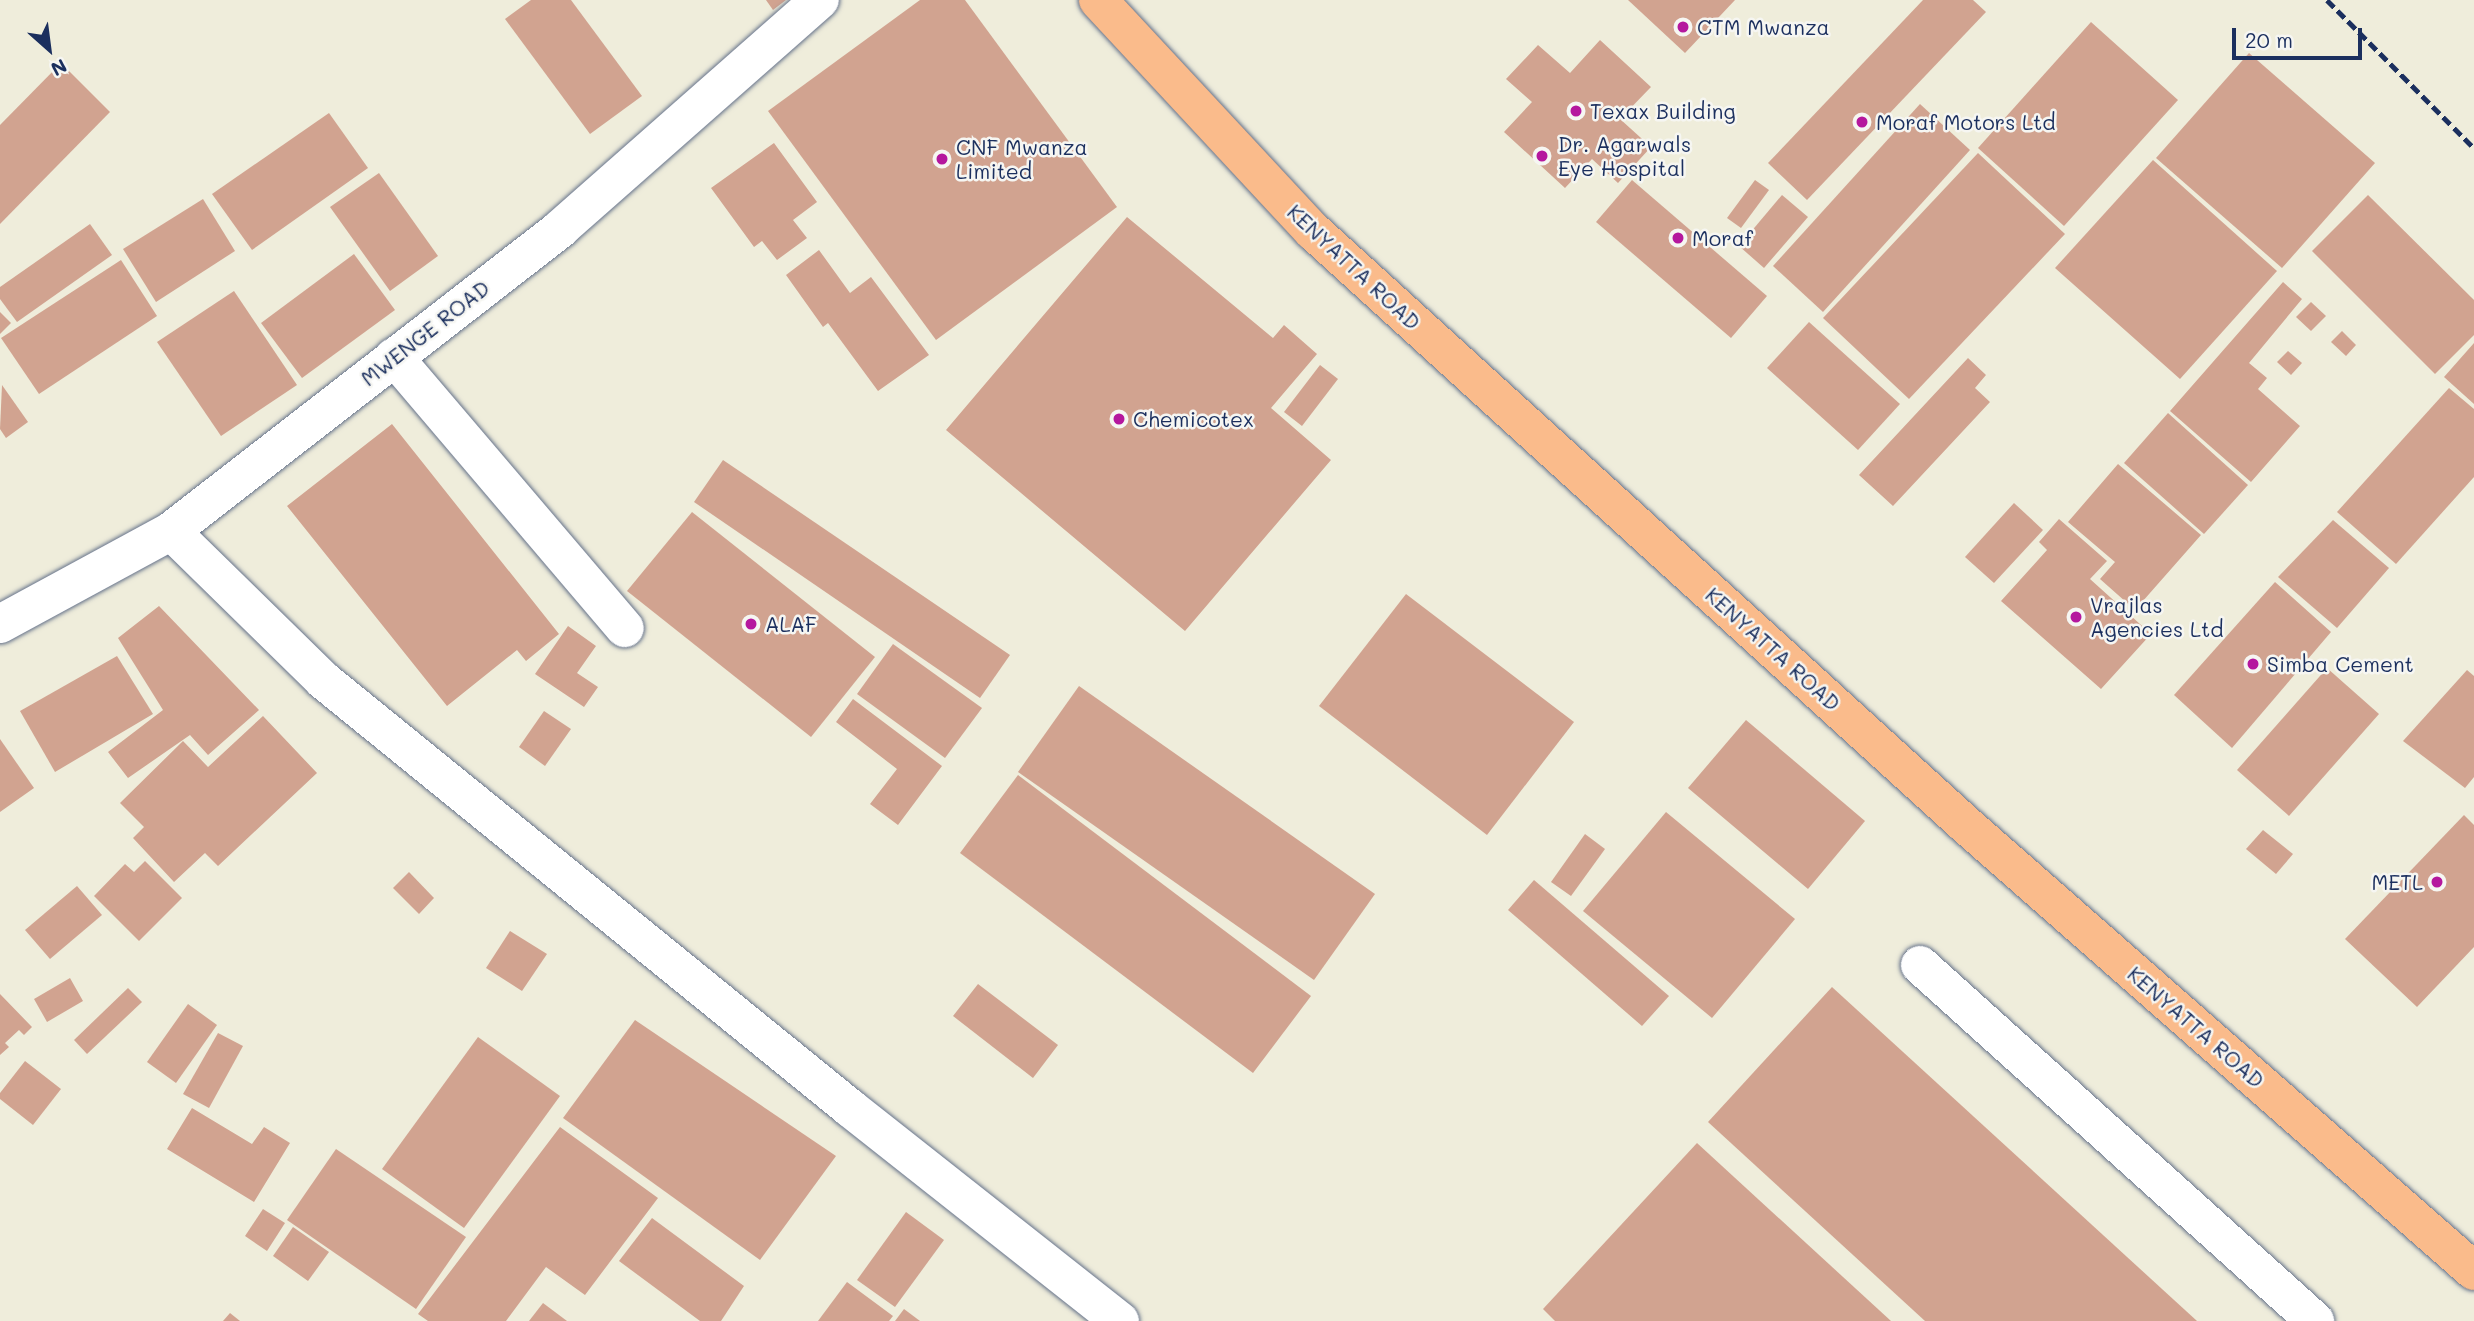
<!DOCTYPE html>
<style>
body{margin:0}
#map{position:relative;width:2474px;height:1321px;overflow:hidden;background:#efeddb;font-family:Mali,sans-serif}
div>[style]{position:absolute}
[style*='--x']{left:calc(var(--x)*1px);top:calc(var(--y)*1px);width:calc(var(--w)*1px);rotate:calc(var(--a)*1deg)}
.building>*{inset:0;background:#d1a390}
.roads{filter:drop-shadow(0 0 2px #65728a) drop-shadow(0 0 2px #65728a)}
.minor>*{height:38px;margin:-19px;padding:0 19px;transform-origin:19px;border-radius:19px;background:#fff}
.highway>*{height:38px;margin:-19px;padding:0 19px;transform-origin:19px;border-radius:19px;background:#fabb8b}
.rail>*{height:5px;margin-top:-2.5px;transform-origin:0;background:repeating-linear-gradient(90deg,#1b2f5e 0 10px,transparent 0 15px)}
.dots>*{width:19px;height:19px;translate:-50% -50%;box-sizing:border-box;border:4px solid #f6f6f2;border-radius:50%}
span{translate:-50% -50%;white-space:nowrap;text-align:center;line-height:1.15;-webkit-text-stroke:5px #f6f6f2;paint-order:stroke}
.poi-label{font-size:21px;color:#1b2f5e}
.left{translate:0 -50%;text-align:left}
.right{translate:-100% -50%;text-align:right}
.street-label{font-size:21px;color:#1b2f5e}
.north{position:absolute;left:14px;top:14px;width:70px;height:70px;-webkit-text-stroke:5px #f6f6f2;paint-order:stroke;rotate:152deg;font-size:19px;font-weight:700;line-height:28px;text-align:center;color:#1b2f5e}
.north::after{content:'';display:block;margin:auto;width:24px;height:32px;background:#1b2f5e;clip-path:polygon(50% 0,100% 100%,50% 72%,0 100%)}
.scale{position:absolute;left:2232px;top:28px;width:130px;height:32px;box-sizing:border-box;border:4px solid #1b2f5e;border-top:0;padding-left:9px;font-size:21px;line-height:24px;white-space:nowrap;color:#1b2f5e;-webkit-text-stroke:5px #f6f6f2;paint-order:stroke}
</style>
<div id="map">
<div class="building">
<div style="clip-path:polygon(531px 0,571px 0,642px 96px,590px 134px,505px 19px)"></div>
<div style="clip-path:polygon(766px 0,786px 0,773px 10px)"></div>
<div style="clip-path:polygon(920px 0,965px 0,1117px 207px,936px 340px,768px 111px)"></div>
<div style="clip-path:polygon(1628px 0,1735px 0,1685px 53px)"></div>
<div style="clip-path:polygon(1923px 0,1973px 0,1986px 12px,1807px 200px,1768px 163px)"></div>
<div style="clip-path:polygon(2091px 22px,2178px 100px,2064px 226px,1978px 148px)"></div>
<div style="clip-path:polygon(1600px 40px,1651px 87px,1620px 119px,1651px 147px,1618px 183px,1592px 159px,1565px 188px,1504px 132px,1532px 102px,1506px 79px,1538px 45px,1570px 73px)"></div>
<div style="clip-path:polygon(2249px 53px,2375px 163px,2282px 268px,2156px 158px)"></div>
<div style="clip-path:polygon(61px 63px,110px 112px,0 224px,0 125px)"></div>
<div style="clip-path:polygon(1920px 104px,1970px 150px,1823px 312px,1773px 266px)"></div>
<div style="clip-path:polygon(329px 113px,368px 168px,252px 250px,212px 194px)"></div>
<div style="clip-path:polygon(774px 143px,817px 202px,793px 220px,807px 238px,777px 260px,762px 241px,754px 247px,711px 188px)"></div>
<div style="clip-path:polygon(1978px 153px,2065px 234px,1909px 399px,1823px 318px)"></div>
<div style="clip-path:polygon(2153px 160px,2277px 271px,2180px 379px,2055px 268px)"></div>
<div style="clip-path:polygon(379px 173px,438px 256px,390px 291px,330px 207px)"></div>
<div style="clip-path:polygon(1632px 180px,1767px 296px,1731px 338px,1596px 222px)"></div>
<div style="clip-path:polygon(1755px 180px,1769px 190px,1741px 228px,1727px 218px)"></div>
<div style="clip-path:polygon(1782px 195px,1808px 217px,1764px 268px,1739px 246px)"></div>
<div style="clip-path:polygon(2368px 195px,2474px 300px,2474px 335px,2435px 374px,2312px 251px)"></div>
<div style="clip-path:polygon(203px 199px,235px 251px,156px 302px,123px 249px)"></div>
<div style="clip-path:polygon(1127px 217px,1273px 338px,1284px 325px,1317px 354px,1271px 408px,1331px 460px,1185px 631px,946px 430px)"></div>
<div style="clip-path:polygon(90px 224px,112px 255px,17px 322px,0 299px,0 287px)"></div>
<div style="clip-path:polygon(819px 250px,850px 293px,871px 277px,929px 355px,878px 391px,828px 323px,823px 327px,786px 275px)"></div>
<div style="clip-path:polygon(354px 254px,395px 310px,302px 378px,261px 323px)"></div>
<div style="clip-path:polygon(121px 260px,157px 316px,39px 394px,1px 338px)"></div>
<div style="clip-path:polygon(2283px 282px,2302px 299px,2249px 363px,2267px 378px,2258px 389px,2300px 426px,2251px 482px,2170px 411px)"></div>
<div style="clip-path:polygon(234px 291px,297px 385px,221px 436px,157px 342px)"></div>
<div style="clip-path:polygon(2311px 302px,2326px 316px,2311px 331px,2296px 317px)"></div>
<div style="clip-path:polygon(0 312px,11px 323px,0 334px)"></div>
<div style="clip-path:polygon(1809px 322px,1900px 404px,1858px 450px,1767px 368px)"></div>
<div style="clip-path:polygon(2342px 331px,2356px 345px,2346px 356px,2331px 342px)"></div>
<div style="clip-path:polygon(2474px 343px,2474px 404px,2444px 377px)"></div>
<div style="clip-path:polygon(2288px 351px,2302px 363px,2291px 375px,2277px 362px)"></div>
<div style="clip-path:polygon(1968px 358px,1986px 375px,1975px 388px,1990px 402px,1893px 506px,1859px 475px)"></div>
<div style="clip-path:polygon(1320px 365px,1338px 379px,1302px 426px,1284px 412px)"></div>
<div style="clip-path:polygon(2px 385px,28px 422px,6px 438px,0 429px)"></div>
<div style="clip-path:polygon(2449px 388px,2474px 409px,2474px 477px,2396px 564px,2337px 512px)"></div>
<div style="clip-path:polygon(2168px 413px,2248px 485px,2204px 534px,2124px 463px)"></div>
<div style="clip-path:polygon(392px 424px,559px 634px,526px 661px,517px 650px,447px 706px,287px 506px)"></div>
<div style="clip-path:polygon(723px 460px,1010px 655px,980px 698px,694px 502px)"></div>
<div style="clip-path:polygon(2118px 464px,2201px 535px,2135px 610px,2100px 579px,2115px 562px,2068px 522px)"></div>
<div style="clip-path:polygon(2014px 503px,2043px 530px,1994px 583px,1965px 557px)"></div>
<div style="clip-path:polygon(692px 512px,875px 657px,811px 737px,627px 591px)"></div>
<div style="clip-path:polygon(2059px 519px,2107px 561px,2090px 579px,2151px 634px,2101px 689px,2001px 601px,2047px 550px,2039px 542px)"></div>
<div style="clip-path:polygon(2333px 520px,2389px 568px,2337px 628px,2278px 577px)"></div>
<div style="clip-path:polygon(2275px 582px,2331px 632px,2232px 748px,2174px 695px)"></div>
<div style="clip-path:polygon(1406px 594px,1574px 722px,1487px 835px,1319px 706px)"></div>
<div style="clip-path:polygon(159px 606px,259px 710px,208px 755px,190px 735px,128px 778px,108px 752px,163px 710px,118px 638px)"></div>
<div style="clip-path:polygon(568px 626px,596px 646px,577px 673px,598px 687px,584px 707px,535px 674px)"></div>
<div style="clip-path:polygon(893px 644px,982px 708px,945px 758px,857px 694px)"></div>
<div style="clip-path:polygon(117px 656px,153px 714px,55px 772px,20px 711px)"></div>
<div style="clip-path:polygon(2327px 668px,2379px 714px,2289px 816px,2237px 770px)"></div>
<div style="clip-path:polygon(2467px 670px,2474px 676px,2474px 777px,2465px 788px,2403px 741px)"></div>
<div style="clip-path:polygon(1079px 686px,1375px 894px,1314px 980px,1018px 772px)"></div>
<div style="clip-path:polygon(853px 699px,942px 766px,898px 825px,870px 804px,897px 769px,836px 722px)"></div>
<div style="clip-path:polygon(544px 711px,571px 729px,545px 766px,519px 747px)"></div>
<div style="clip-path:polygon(263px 716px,317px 773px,218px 866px,205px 853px,174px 882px,133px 838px,144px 827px,120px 803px,183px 741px,208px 767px)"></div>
<div style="clip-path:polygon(1746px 720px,1865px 821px,1808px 889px,1688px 788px)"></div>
<div style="clip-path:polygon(0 739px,34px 788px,0 812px)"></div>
<div style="clip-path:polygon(1018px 775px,1311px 996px,1253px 1073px,960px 853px)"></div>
<div style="clip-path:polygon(1666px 812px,1795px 919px,1712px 1018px,1583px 911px)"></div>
<div style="clip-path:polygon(2464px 815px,2474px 825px,2474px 947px,2417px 1007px,2345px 939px)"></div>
<div style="clip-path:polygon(2263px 830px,2293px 854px,2276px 874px,2246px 849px)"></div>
<div style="clip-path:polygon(1585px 834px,1605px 849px,1571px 896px,1551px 882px)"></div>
<div style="clip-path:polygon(145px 861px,182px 898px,139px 941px,94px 896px,125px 864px,134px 872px)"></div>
<div style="clip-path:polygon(409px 872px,434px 898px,419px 914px,393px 888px)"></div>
<div style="clip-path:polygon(1534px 880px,1669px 996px,1642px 1026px,1508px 910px)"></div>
<div style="clip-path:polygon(77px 886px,102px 915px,50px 959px,25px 930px)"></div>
<div style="clip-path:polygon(510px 931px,547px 954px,522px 991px,486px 968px)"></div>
<div style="clip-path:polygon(70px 978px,83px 1001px,47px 1022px,34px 999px)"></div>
<div style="clip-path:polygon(978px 984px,1058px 1045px,1033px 1078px,953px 1016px)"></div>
<div style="clip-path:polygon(1832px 987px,2197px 1321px,1925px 1321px,1708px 1122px)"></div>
<div style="clip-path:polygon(128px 988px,142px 1002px,87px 1054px,74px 1040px)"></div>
<div style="clip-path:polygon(0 994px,32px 1027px,24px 1035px,19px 1030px,5px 1043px,9px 1047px,0 1055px)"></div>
<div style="clip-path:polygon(188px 1004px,217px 1025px,176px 1083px,147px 1062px)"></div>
<div style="clip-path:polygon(635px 1020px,836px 1156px,760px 1260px,563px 1118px)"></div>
<div style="clip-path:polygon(218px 1033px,243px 1046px,209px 1108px,183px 1094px)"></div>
<div style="clip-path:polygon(478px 1037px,560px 1096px,464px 1228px,382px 1169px)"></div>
<div style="clip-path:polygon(25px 1061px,61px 1089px,33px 1125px,0 1099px,0 1093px)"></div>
<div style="clip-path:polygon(192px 1108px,252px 1144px,264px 1127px,290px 1143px,254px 1202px,167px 1149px)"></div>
<div style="clip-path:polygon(560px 1127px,658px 1198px,585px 1295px,546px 1267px,506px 1321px,428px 1321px,418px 1314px)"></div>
<div style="clip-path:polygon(1697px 1143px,1891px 1321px,1555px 1321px,1543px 1309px)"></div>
<div style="clip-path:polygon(336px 1149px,466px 1237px,416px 1309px,287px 1220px)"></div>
<div style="clip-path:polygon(263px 1209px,285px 1223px,267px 1251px,245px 1236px)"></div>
<div style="clip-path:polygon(906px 1212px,944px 1240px,895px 1307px,857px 1280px)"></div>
<div style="clip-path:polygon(652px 1218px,744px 1286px,721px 1321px,700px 1321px,619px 1261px)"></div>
<div style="clip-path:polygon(293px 1227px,329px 1252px,308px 1281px,273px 1256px)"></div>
<div style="clip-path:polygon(847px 1282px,893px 1316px,889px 1321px,818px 1321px)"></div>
<div style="clip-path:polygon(543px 1303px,567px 1321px,529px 1321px)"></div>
<div style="clip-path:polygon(904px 1309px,920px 1321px,895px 1321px)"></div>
<div style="clip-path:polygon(230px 1313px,240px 1321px,223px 1321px)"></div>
</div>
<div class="roads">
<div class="minor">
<div style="--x:394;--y:357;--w:356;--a:49.6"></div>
<div style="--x:171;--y:531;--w:213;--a:44.4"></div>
<div style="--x:323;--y:680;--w:679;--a:39.08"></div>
<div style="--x:850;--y:1108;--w:344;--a:38.3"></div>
<div style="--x:0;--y:624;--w:195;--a:-28.5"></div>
<div style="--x:171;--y:531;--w:494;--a:-37.8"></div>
<div style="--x:561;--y:228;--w:345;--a:-41.4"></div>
<div style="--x:1920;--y:965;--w:532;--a:42.03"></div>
</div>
<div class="highway">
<div style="--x:1098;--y:0;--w:316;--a:47.1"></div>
<div style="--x:1313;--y:231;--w:883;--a:42.29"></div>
<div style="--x:1966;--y:825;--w:676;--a:41.28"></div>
</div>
</div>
<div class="rail">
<div style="--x:2327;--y:0;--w:209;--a:45.2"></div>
</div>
<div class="dots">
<div style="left:1683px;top:27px;background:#b5179e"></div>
<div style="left:1576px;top:111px;background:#b5179e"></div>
<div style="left:1862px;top:122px;background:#b5179e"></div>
<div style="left:1542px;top:156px;background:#b5179e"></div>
<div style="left:942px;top:159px;background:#b5179e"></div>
<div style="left:1678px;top:238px;background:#b5179e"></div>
<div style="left:1119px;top:419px;background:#b5179e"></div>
<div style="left:2076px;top:617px;background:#b5179e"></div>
<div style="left:751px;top:624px;background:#b5179e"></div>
<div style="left:2253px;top:664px;background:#b5179e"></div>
<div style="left:2437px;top:882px;background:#b5179e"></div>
</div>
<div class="poi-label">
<span class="left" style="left:1697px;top:27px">CTM Mwanza</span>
<span class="left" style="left:1590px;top:111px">Texax Building</span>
<span class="left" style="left:1876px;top:122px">Moraf Motors Ltd</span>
<span class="left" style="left:1558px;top:156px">Dr. Agarwals<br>Eye Hospital</span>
<span class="left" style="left:956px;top:159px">CNF Mwanza<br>Limited</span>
<span class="left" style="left:1692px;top:238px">Moraf</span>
<span class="left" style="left:1133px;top:419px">Chemicotex</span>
<span class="left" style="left:2090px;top:617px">Vrajlas<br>Agencies Ltd</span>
<span class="left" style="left:765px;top:624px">ALAF</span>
<span class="left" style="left:2267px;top:664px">Simba Cement</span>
<span class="right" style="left:2423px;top:882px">METL</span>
</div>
<div class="street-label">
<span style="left:1354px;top:267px;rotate:43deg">KENYATTA ROAD</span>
<span style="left:425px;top:333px;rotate:-38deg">MWENGE ROAD</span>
<span style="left:1773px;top:649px;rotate:42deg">KENYATTA ROAD</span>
<span style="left:2196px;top:1027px;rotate:41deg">KENYATTA ROAD</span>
</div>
<div class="north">N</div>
<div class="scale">20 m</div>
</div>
